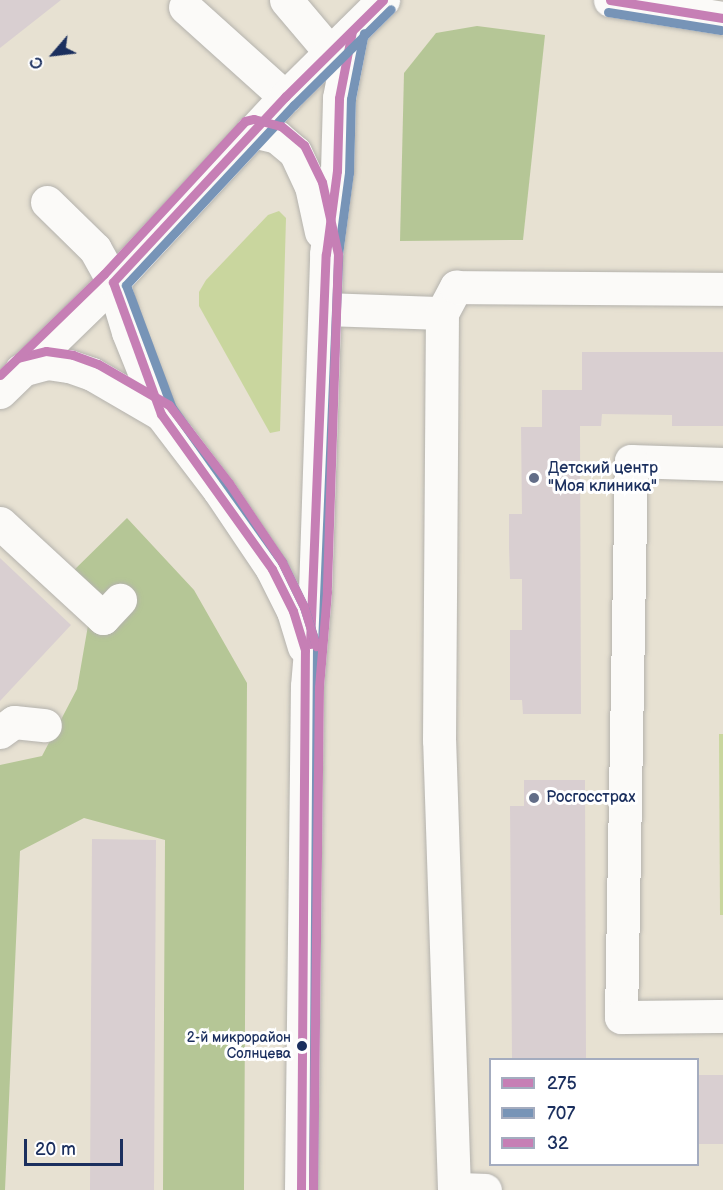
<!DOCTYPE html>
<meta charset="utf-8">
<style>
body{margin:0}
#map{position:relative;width:723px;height:1190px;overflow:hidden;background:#e7e1d2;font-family:"Balsamiq Sans",sans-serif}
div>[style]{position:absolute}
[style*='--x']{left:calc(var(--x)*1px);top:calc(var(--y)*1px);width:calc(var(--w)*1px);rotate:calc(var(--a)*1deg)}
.green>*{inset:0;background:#c9d69e}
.forest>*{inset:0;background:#b5c696}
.building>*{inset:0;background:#d9cfd1}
.roads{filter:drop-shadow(0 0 2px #b4b2ad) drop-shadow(0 0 2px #b4b2ad)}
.minor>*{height:33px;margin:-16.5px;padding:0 16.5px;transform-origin:16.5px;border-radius:16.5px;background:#fbfaf8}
.bus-1>*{height:9px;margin:-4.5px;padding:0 4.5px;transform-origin:4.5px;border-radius:4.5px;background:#c67fb5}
.bus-2>*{height:9px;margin:-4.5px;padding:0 4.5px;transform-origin:4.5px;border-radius:4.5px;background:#7794b7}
.bus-3>*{height:9px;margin:-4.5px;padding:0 4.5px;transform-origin:4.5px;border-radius:4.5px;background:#c67fb5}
.dots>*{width:16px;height:16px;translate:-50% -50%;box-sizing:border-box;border:3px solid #fff;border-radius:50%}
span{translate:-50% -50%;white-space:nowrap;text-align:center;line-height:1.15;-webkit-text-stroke:6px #fff;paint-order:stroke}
.bus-label{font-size:14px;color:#1b2f5e}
.right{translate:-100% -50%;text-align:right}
.poi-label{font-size:16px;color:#1b2f5e}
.left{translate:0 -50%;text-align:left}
.legend{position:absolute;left:489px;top:1058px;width:210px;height:108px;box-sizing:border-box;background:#fff;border:2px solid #a4acbf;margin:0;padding:8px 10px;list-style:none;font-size:18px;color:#1b2f5e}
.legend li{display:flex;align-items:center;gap:12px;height:30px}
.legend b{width:30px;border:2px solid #a4acbf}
.north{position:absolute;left:24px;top:24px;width:60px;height:60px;-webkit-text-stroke:4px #fff;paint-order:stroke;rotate:242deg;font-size:16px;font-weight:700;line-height:24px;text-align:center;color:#1b2f5e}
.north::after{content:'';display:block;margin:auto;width:21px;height:27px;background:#1b2f5e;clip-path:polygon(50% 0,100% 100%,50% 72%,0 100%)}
.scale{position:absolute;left:24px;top:1139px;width:99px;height:27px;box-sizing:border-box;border:3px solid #1b2f5e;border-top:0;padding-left:8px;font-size:18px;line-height:21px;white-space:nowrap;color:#1b2f5e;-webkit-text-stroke:4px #fff;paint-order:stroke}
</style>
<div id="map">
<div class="green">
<div style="clip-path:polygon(279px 211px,286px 218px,280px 431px,270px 433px,199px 306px,199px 292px,206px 280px,268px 215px)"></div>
<div style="clip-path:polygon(719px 734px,723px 734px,723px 915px,720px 915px)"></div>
</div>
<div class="forest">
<div style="clip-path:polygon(477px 26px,545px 35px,523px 240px,400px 241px,404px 73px,436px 33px)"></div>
<div style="clip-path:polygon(127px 518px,194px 590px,247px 683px,244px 1190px,163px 1190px,165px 840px,84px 818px,20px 851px,5px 1190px,0 1190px,0 765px,42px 756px,77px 689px,90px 614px,67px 577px)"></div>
</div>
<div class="building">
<div style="clip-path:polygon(0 0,61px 0,0 48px)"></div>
<div style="clip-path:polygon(582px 352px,723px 352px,723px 426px,672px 426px,672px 415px,602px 414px,601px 426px,580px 426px,581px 714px,523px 714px,522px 700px,510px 700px,510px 630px,522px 630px,522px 579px,510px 579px,509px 548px,509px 514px,522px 514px,521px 427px,542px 427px,542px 390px,582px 390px)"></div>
<div style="clip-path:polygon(0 558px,71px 625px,0 701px)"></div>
<div style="clip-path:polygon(524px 780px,585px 780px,586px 1059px,512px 1059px,510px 806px,524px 806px)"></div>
<div style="clip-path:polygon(92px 839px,156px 840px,154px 1190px,90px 1190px)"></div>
<div style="clip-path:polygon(698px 1075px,723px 1075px,723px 1144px,698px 1144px)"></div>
</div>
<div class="roads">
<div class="minor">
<div style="--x:286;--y:0;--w:68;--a:49.8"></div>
<div style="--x:610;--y:0;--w:114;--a:9.1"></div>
<div style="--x:185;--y:7;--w:135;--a:42"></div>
<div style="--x:252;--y:131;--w:26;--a:13"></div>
<div style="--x:277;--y:137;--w:23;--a:40"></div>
<div style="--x:295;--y:152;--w:38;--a:65"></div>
<div style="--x:311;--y:186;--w:47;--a:77.7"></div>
<div style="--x:47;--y:202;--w:67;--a:44.4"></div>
<div style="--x:95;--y:249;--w:38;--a:61"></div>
<div style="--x:113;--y:282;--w:52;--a:73.3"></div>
<div style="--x:128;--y:332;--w:88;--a:68.1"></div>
<div style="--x:161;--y:414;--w:96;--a:52.7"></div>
<div style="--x:219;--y:490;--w:95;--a:56.1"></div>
<div style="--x:272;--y:569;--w:47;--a:63.4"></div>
<div style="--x:293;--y:611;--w:37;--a:73"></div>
<div style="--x:326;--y:309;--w:116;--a:2"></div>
<div style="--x:21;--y:370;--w:27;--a:-15"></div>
<div style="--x:47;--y:363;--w:22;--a:8"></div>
<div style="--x:69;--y:366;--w:24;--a:19"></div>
<div style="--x:92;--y:374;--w:80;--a:30.1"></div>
<div style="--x:0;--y:392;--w:158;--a:-44.2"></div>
<div style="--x:113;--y:282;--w:253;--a:-47.1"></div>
<div style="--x:285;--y:97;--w:138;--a:-44.7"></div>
<div style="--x:723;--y:464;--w:92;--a:-178.1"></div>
<div style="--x:631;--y:461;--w:556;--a:91.03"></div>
<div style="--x:621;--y:1017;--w:102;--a:-0.6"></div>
<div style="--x:0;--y:523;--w:140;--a:42.7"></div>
<div style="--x:103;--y:618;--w:25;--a:-47"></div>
<div style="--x:0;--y:732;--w:17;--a:-36"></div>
<div style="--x:14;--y:722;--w:31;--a:6"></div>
<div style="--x:301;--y:1190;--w:504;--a:-89.32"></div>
<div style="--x:307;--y:686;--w:94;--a:-85.1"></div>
<div style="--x:315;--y:592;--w:338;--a:-88.1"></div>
<div style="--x:326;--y:254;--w:84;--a:-82.5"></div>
<div style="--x:337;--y:171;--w:73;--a:-88.4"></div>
<div style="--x:339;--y:98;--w:68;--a:-79"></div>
<div style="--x:485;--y:1190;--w:31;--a:-178"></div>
<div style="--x:454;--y:1189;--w:449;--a:-91.9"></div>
<div style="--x:439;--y:740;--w:427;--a:-89.6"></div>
<div style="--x:442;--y:313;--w:30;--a:-62"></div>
<div style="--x:456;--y:287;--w:267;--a:0.4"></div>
</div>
</div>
<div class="bus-1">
<div style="--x:610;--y:0;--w:114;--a:9.1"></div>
<div style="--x:310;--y:644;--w:390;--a:-87.7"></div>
<div style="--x:326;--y:254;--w:84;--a:-82.5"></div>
<div style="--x:337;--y:171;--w:73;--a:-88.4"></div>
<div style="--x:339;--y:98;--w:68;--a:-79"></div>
<div style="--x:301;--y:1190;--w:540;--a:-89.58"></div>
<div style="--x:305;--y:650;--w:41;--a:-107.1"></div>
<div style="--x:293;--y:611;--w:47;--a:-116.6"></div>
<div style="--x:272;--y:569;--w:191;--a:-125.6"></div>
<div style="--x:161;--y:414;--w:140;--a:-110"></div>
<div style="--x:113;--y:282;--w:253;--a:-47.1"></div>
<div style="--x:285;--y:97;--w:138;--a:-44.7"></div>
</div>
<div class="bus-2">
<div style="--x:608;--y:12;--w:114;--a:9.1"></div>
<div style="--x:322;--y:644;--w:389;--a:-87.6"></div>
<div style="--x:338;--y:255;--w:83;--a:-82.4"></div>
<div style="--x:349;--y:173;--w:74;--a:-88.5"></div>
<div style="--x:351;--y:99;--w:67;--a:-78.9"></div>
<div style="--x:313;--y:1190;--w:542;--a:-89.58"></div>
<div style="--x:317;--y:648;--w:43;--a:-107.6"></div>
<div style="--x:304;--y:607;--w:50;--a:-116.1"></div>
<div style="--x:282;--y:562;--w:189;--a:-125.5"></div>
<div style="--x:172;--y:408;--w:131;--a:-110.5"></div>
<div style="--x:126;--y:285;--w:246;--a:-47"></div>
<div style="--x:294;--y:105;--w:136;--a:-44.7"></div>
</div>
<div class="bus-3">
<div style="--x:18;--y:358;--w:29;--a:-14"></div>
<div style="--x:46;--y:351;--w:27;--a:8"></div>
<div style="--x:73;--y:355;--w:27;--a:20"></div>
<div style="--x:98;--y:364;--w:82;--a:30"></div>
<div style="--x:169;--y:405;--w:98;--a:52.4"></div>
<div style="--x:229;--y:483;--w:95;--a:56.1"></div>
<div style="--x:282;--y:562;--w:50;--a:63.9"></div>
<div style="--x:304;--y:607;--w:41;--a:72.9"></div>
<div style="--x:0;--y:375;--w:145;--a:-44.2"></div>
<div style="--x:104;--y:274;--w:208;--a:-47.3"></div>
<div style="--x:245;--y:121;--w:9;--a:-13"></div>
<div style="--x:254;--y:119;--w:28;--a:15"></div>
<div style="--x:281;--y:126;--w:30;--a:40"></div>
<div style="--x:304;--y:145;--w:41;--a:64.1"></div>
<div style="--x:322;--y:182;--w:74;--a:77.5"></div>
<div style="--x:338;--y:254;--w:338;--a:91.9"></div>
<div style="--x:327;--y:592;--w:95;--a:94.8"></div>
<div style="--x:319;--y:687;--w:503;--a:90.68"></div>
</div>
<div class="dots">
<div style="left:534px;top:478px;background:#626d87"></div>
<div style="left:534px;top:798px;background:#626d87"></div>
<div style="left:302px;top:1046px;background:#1b2f5e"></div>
</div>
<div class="bus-label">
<span class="right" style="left:291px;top:1046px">2-й микрорайон<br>Солнцева</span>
</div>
<div class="poi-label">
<span class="left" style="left:548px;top:478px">Детский центр<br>"Моя клиника"</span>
<span class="left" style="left:546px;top:798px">Росгосстрах</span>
</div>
<ul class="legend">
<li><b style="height:8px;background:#c67fb5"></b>275</li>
<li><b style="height:8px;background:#7794b7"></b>707</li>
<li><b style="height:8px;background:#c67fb5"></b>32</li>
</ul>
<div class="north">С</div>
<div class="scale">20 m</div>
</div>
